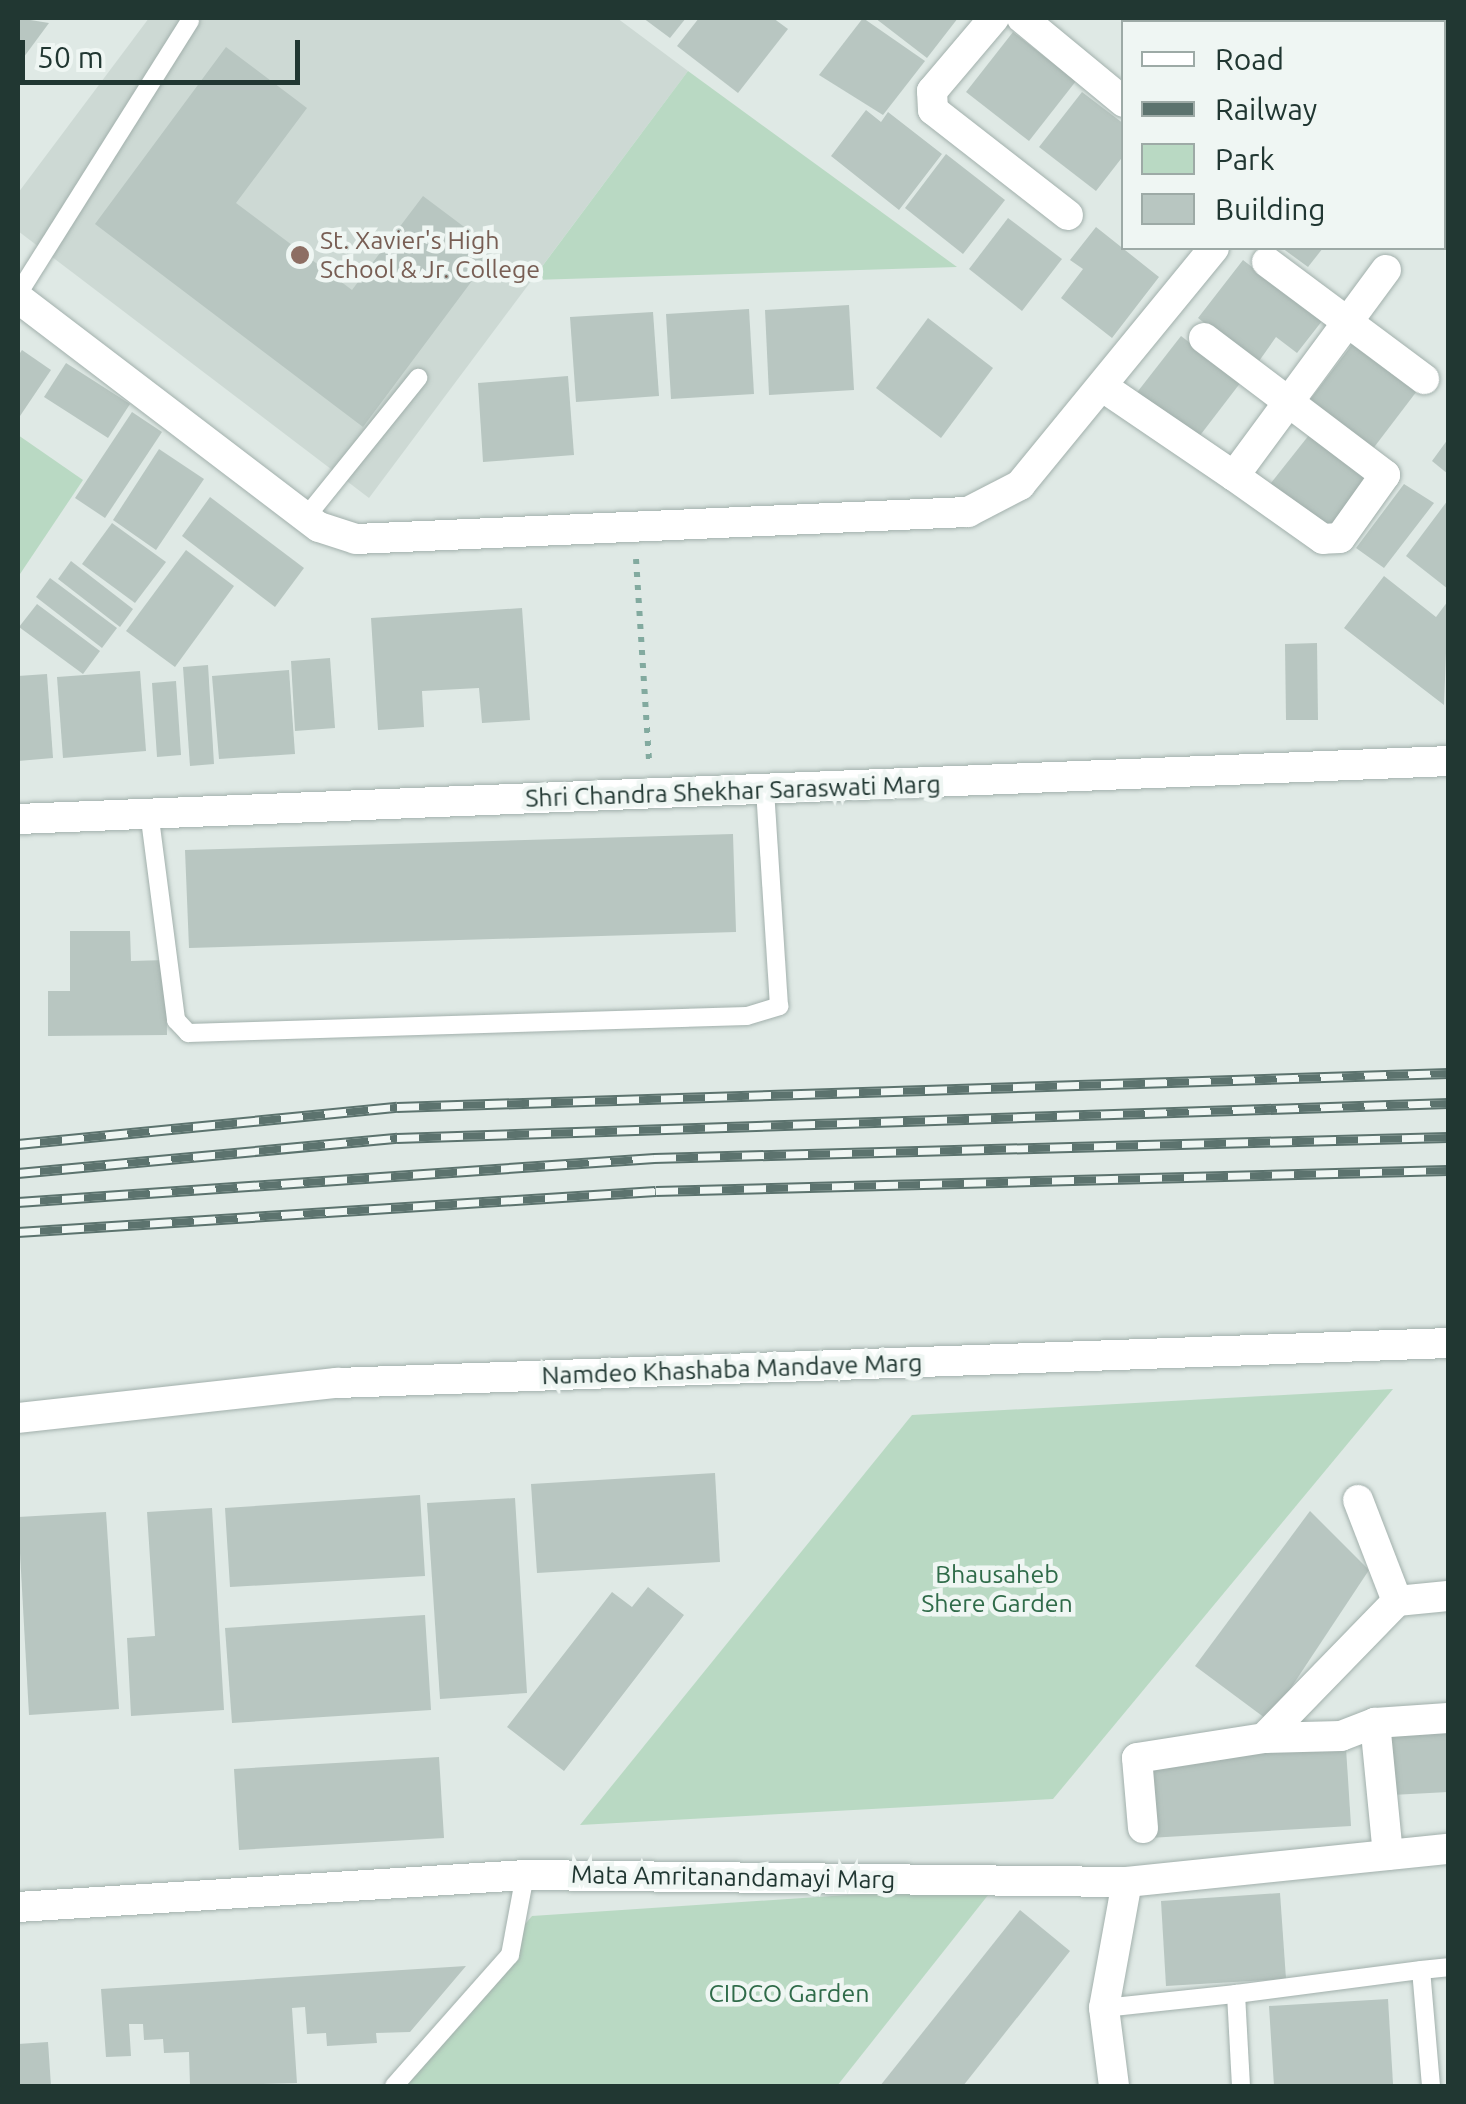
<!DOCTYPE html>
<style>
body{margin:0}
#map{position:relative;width:1466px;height:2104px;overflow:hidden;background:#dfe9e5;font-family:Ubuntu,sans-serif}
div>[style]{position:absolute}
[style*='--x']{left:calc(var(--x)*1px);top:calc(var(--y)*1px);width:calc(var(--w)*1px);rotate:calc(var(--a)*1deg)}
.built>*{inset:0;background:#cdd9d4}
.green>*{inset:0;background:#b9d9c3}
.building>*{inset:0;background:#b8c6c1}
.path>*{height:6px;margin-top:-3px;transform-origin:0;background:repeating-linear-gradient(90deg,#82aa9f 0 5px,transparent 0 13px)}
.roads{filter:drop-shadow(0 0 2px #a2b0ac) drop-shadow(0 0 2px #a2b0ac)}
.lane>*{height:18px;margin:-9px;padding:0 9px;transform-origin:9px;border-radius:9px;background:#fff}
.street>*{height:30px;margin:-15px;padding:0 15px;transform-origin:15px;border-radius:15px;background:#fff}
.secondary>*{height:30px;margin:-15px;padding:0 15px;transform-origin:15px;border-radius:15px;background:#fff}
.rail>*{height:11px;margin-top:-5.5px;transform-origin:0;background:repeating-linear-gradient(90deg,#eff6f3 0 22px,#5c736e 0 44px);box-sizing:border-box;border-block:2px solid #5c736e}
.dots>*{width:28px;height:28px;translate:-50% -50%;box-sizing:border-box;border:5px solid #eff6f3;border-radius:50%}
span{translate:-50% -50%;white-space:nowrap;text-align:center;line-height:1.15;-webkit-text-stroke:9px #eff6f3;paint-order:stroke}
.education-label{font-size:25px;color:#785e54}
.left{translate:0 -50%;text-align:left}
.street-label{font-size:25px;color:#213732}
.park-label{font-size:25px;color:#2f6b49}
.frame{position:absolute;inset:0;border:20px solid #213732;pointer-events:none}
.legend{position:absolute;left:1121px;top:20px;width:325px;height:230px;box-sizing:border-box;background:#eff6f3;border:2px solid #9daaa6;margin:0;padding:12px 18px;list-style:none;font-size:30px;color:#213732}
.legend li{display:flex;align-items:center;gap:20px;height:50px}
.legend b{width:50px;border:2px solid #9daaa6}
.scale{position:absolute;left:20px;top:40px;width:280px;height:45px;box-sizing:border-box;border:5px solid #213732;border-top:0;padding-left:12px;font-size:30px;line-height:35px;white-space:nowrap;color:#213732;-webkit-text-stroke:8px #eff6f3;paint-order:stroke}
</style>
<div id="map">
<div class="built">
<div style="clip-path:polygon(149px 18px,617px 18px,688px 71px,369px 498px,18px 231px,18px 193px)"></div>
</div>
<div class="green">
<div style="clip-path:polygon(688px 71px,957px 267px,532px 280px)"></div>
<div style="clip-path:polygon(18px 435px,83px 480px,18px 577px)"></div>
<div style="clip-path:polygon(1393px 1389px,1053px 1799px,580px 1825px,912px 1415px)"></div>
<div style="clip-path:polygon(996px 1885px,837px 2086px,389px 2086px,532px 1916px)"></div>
</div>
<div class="building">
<div style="clip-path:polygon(18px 18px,49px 23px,18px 65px)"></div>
<div style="clip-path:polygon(643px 18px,686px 18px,670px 38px)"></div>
<div style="clip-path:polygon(699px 18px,773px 18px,788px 29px,738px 93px,677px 46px)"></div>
<div style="clip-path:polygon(863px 18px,925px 61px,883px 115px,819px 75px)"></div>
<div style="clip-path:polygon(875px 18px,958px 18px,927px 58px)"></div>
<div style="clip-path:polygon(1151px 18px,1249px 18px,1147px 22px)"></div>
<div style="clip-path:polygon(1417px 18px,1448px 18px,1448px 61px,1444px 22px)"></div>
<div style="clip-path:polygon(1013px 32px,1076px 81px,1029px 141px,966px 92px)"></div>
<div style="clip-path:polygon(226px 47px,307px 108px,236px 203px,352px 290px,423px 196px,495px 250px,363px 427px,95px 224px)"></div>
<div style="clip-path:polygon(1082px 92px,1124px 124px,1124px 155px,1096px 191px,1039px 147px)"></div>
<div style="clip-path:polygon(866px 110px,881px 122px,888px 112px,942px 154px,899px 210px,831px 156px)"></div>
<div style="clip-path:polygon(946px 154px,1005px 200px,963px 254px,905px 208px)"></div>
<div style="clip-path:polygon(1008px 218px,1062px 259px,1022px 311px,969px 269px)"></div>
<div style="clip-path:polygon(1096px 227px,1159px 277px,1112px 338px,1061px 298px,1083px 269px,1070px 260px)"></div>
<div style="clip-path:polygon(1282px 248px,1323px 248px,1308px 267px)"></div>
<div style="clip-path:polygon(1243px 260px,1322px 321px,1297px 353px,1276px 337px,1257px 364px,1198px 318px)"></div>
<div style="clip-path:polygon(849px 305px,854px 390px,769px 395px,765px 310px)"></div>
<div style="clip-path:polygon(749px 309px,754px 394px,671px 399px,666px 314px)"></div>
<div style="clip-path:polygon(653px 312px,659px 396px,576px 402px,570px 317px)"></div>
<div style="clip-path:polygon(928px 318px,993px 368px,941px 438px,876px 388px)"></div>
<div style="clip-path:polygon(1181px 336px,1241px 382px,1195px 442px,1135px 395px)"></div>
<div style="clip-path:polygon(1357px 338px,1420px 387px,1372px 450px,1309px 401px)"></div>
<div style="clip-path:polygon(22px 350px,51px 370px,18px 419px,18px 356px)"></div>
<div style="clip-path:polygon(66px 363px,130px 404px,108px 438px,44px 397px)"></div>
<div style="clip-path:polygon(568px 376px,574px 455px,483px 462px,478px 383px)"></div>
<div style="clip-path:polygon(132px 412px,162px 432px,105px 518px,75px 498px)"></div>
<div style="clip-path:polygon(1313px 430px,1377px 470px,1328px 531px,1267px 488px)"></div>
<div style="clip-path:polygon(1448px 439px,1448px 474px,1432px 461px)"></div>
<div style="clip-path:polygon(159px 449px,204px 479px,156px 550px,113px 520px)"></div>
<div style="clip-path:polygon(1404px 484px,1434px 503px,1384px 568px,1356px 548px)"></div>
<div style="clip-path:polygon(210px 497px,304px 568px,275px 607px,182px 536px)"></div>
<div style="clip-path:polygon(1448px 500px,1448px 589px,1406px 556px)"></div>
<div style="clip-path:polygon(112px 523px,166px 562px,135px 603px,82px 564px)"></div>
<div style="clip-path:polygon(186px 550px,234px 586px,175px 667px,126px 631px)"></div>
<div style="clip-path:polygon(71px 561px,133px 609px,120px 627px,58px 579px)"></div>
<div style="clip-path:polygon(1384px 576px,1436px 617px,1448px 601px,1444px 705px,1344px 628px)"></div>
<div style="clip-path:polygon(50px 578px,117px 628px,102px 648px,36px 597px)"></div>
<div style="clip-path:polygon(37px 604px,100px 651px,83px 674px,19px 627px)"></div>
<div style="clip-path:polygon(522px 608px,530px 720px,482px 723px,479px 688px,422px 691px,424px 727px,378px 730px,371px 618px)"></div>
<div style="clip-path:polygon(1317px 643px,1318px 720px,1286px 720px,1285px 644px)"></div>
<div style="clip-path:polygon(330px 658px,335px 728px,295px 731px,291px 661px)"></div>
<div style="clip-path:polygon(208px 665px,214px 764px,190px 766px,183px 667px)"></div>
<div style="clip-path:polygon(289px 670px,295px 754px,219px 759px,212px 676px)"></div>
<div style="clip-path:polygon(140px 671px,146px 751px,63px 758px,57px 677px)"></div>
<div style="clip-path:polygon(47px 674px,53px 758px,18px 761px,18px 676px)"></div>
<div style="clip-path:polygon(176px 681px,181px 755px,157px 757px,152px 683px)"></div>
<div style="clip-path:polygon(733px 834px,736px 932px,189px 948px,185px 850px)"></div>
<div style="clip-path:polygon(70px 931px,130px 931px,131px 961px,166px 960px,167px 1035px,48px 1036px,48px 991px,70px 991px)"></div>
<div style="clip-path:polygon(715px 1473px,720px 1562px,537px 1573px,531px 1484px)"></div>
<div style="clip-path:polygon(420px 1495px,425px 1576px,230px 1587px,225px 1508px)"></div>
<div style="clip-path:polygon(515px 1498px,527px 1693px,440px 1699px,427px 1503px)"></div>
<div style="clip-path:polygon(212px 1508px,224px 1710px,131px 1716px,127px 1638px,155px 1636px,147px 1512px)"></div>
<div style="clip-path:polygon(1310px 1511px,1369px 1570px,1269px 1721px,1195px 1666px)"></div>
<div style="clip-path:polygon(106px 1512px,119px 1709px,29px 1715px,18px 1517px)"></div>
<div style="clip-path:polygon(648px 1587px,684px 1615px,564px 1771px,507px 1727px,612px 1592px,632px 1607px)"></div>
<div style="clip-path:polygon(425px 1615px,431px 1710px,232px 1723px,225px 1628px)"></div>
<div style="clip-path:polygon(1448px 1723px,1448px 1792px,1392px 1795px,1388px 1727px)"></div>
<div style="clip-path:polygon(1346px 1748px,1351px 1826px,1149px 1838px,1144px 1759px)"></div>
<div style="clip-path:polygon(439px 1757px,444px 1838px,239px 1850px,234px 1769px)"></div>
<div style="clip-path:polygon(1280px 1893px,1286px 1979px,1166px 1986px,1161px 1901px)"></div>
<div style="clip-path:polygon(1020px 1910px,1070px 1951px,963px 2086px,880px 2086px)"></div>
<div style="clip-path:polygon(466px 1966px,410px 2032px,376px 2033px,377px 2043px,327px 2046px,326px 2033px,307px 2034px,305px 2007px,292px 2008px,297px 2083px,190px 2086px,189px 2052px,164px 2053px,163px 2039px,144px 2040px,143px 2024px,129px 2024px,131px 2056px,106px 2057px,101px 1989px)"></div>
<div style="clip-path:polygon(1388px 1999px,1393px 2084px,1274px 2086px,1269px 2006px)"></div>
<div style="clip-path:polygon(48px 2042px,51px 2086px,18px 2086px,18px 2044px)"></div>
</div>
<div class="path">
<div style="--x:636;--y:559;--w:203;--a:86.3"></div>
</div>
<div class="roads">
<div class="lane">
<div style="--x:18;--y:294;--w:323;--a:-57.8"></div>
<div style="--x:306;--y:517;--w:179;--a:-51.1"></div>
<div style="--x:150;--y:819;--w:203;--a:82.6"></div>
<div style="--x:176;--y:1020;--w:18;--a:47"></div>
<div style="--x:188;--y:1033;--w:559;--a:-1.74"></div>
<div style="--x:747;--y:1016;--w:34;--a:-17"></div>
<div style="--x:779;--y:1006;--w:216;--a:-93.7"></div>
<div style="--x:1236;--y:1994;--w:187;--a:-7.4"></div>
<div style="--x:1104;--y:2008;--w:133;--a:-6.1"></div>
<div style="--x:1236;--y:1994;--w:92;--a:86.9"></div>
<div style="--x:394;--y:2086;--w:175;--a:-48.5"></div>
<div style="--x:510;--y:1955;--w:81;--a:-79.4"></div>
<div style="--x:1431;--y:2086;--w:116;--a:-94.9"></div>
<div style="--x:1421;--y:1970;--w:27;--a:-6"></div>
</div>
<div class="street">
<div style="--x:994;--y:18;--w:96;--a:130.3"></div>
<div style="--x:932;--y:91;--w:19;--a:87"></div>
<div style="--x:933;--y:110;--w:171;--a:37.9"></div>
<div style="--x:1022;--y:18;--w:132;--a:39.5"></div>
<div style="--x:1291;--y:18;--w:8;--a:30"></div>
<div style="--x:1387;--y:22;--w:5;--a:-53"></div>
<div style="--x:1444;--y:130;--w:6;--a:45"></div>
<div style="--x:1267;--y:262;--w:196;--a:36.7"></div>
<div style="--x:18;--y:298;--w:378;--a:37.3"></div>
<div style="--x:319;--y:527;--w:39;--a:18"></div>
<div style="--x:356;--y:539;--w:613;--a:-2.53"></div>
<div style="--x:968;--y:512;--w:59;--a:-27.4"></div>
<div style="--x:1020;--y:485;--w:306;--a:-50.7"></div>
<div style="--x:1204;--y:338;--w:227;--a:37.1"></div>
<div style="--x:1385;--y:475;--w:77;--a:125.5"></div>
<div style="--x:1340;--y:538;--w:17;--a:177"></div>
<div style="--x:1323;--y:539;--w:109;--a:-144.7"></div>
<div style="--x:1103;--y:387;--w:158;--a:34.2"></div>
<div style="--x:1234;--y:476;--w:256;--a:-53.6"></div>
<div style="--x:1358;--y:1500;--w:108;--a:68.9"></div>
<div style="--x:1264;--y:1738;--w:77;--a:-1.5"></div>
<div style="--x:1341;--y:1736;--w:36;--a:-21"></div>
<div style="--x:1143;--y:1828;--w:70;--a:-94.9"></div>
<div style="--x:1137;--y:1758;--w:129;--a:-8.9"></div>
<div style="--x:1264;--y:1738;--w:191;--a:-45.8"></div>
<div style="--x:1397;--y:1601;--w:51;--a:-5.6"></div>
<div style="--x:1388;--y:1855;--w:133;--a:-95.6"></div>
<div style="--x:1375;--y:1723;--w:73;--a:-3.9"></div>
<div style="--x:1114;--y:2086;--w:79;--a:-97.3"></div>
<div style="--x:1104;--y:2008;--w:128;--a:-79.7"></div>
</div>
<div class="secondary">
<div style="--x:18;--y:819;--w:1431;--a:-2.32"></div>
<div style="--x:18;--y:1418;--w:321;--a:-6.3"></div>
<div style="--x:337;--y:1383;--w:1112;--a:-2.06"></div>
<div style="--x:18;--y:1907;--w:508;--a:-3.61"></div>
<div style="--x:525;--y:1875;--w:602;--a:0.67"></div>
<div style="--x:1127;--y:1882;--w:323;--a:-5.9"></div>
</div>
</div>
<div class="rail">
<div style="--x:18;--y:1144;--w:381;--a:-5.6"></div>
<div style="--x:397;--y:1107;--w:1052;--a:-1.85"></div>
<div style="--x:18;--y:1173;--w:381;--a:-5.3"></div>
<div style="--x:397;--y:1138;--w:1052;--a:-1.91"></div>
<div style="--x:18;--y:1202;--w:638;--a:-3.96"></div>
<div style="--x:654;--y:1158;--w:794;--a:-1.52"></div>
<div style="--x:18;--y:1232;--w:639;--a:-3.68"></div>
<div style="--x:656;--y:1191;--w:792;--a:-1.52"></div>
</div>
<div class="dots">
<div style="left:300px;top:255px;background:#8d6e63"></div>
</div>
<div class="education-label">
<span class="left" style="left:320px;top:255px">St. Xavier's High<br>School &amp; Jr. College</span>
</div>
<div class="street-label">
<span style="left:733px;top:791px;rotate:-2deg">Shri Chandra Shekhar Saraswati Marg</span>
<span style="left:732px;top:1369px;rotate:-2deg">Namdeo Khashaba Mandave Marg</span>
<span style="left:733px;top:1877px;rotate:1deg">Mata Amritanandamayi Marg</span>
</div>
<div class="park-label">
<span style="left:997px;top:1589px">Bhausaheb<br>Shere Garden</span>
<span style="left:789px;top:1993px">CIDCO Garden</span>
</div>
<div class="frame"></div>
<ul class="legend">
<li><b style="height:12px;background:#fff"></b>Road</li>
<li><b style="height:12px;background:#5c736e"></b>Railway</li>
<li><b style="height:28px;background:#b9d9c3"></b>Park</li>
<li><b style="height:28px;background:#b8c6c1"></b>Building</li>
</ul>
<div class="scale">50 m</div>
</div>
